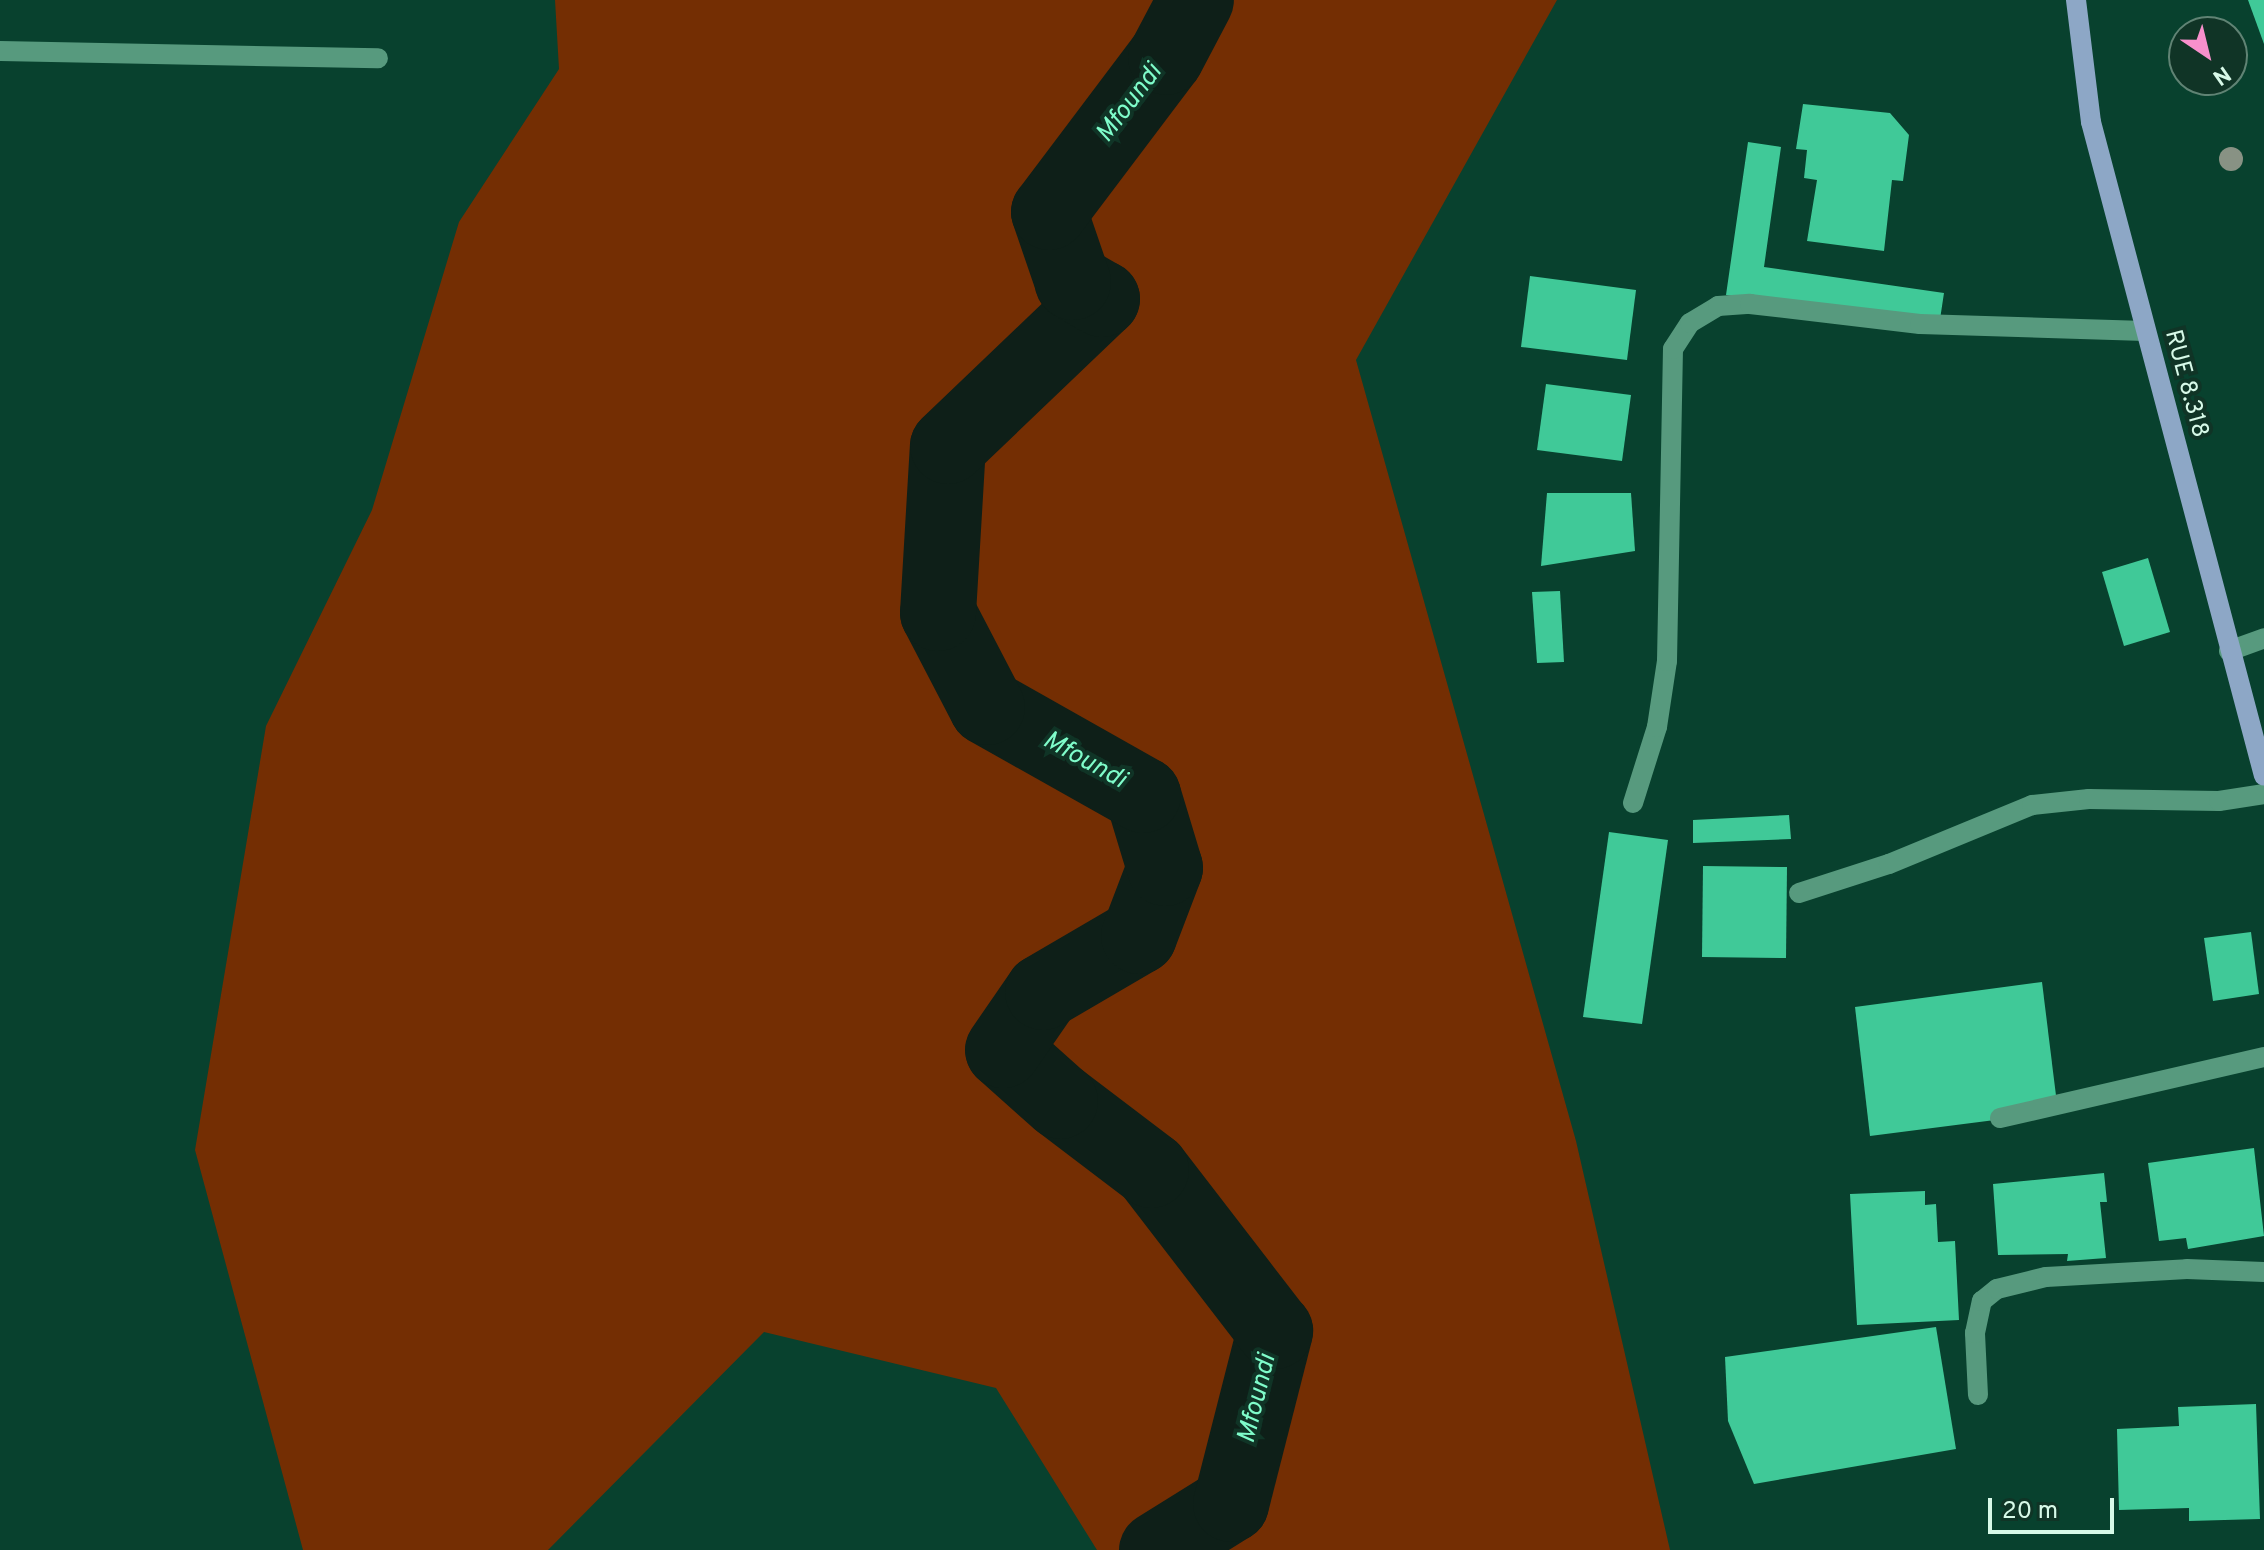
<!DOCTYPE html>
<style>
body{margin:0}
#map{position:relative;width:2264px;height:1550px;overflow:hidden;background:#08412e;font-family:Overpass,sans-serif}
div>[style]{position:absolute}
[style*='--x']{left:calc(var(--x)*1px);top:calc(var(--y)*1px);width:calc(var(--w)*1px);rotate:calc(var(--a)*1deg)}
.green>*{inset:0;background:#742e03}
.river>*{height:76px;margin:-38px;padding:0 38px;transform-origin:38px;border-radius:38px;background:#0e1f18}
.building>*{inset:0;background:#40c998}
.minor>*{height:20px;margin:-10px;padding:0 10px;transform-origin:10px;border-radius:10px;background:#579a7e}
.major>*{height:20px;margin:-10px;padding:0 10px;transform-origin:10px;border-radius:10px;background:#8da7c6}
.trees>*{width:24px;height:24px;margin:-12px;border-radius:50%;background:#889284}
span{translate:-50% -50%;white-space:nowrap;text-align:center;line-height:1.15;-webkit-text-stroke:8px #103426;paint-order:stroke}
.street-label{font-size:24px;color:#d7f9e8}
.water-label{font-size:26px;color:#7ffcca;font-style:italic}
.north{position:absolute;left:2168px;top:16px;width:80px;height:80px;box-sizing:border-box;background:#103426;border:2px solid #608374;border-radius:50%;rotate:145deg;font-size:22px;font-weight:700;line-height:32px;text-align:center;color:#d7f9e8}
.north::after{content:'';display:block;margin:auto;width:28px;height:36px;background:#f890cc;clip-path:polygon(50% 0,100% 100%,50% 72%,0 100%)}
.scale{position:absolute;left:1988px;top:1498px;width:126px;height:36px;box-sizing:border-box;border:4px solid #d7f9e8;border-top:0;padding-left:10px;font-size:24px;line-height:28px;white-space:nowrap;color:#d7f9e8;-webkit-text-stroke:6px #103426;paint-order:stroke}
</style>
<div id="map">
<div class="green">
<div style="clip-path:polygon(555px 0,1557px 0,1356px 360px,1576px 1141px,1670px 1550px,1097px 1550px,996px 1388px,764px 1332px,548px 1550px,303px 1550px,195px 1150px,266px 726px,372px 510px,459px 222px,559px 69px)"></div>
</div>
<div class="river">
<div style="--x:1157;--y:1550;--w:87;--a:-31.9"></div>
<div style="--x:1231;--y:1504;--w:179;--a:-75.7"></div>
<div style="--x:1275;--y:1331;--w:203;--a:-127.6"></div>
<div style="--x:1151;--y:1170;--w:114;--a:-142.8"></div>
<div style="--x:1060;--y:1101;--w:76;--a:-138.2"></div>
<div style="--x:1003;--y:1050;--w:70;--a:-55.4"></div>
<div style="--x:1043;--y:992;--w:111;--a:-30.3"></div>
<div style="--x:1139;--y:936;--w:73;--a:-69.1"></div>
<div style="--x:1165;--y:868;--w:76;--a:-106.8"></div>
<div style="--x:1143;--y:795;--w:179;--a:-150.6"></div>
<div style="--x:987;--y:707;--w:106;--a:-117.5"></div>
<div style="--x:938;--y:613;--w:167;--a:-86.6"></div>
<div style="--x:948;--y:446;--w:213;--a:-43.7"></div>
<div style="--x:1102;--y:299;--w:34;--a:-150"></div>
<div style="--x:1073;--y:282;--w:74;--a:-108.9"></div>
<div style="--x:1049;--y:212;--w:194;--a:-53"></div>
<div style="--x:1166;--y:57;--w:64;--a:-62.2"></div>
</div>
<div class="building">
<div style="clip-path:polygon(2248px 0,2264px 0,2264px 44px)"></div>
<div style="clip-path:polygon(1803px 104px,1890px 113px,1909px 135px,1903px 181px,1892px 180px,1884px 251px,1807px 241px,1817px 180px,1804px 178px,1807px 150px,1796px 149px)"></div>
<div style="clip-path:polygon(1748px 142px,1781px 147px,1764px 267px,1944px 293px,1939px 326px,1726px 295px)"></div>
<div style="clip-path:polygon(1530px 276px,1636px 290px,1627px 360px,1521px 347px)"></div>
<div style="clip-path:polygon(1546px 384px,1631px 395px,1622px 461px,1537px 450px)"></div>
<div style="clip-path:polygon(1547px 493px,1631px 493px,1635px 551px,1541px 566px)"></div>
<div style="clip-path:polygon(2148px 558px,2170px 632px,2124px 646px,2102px 572px)"></div>
<div style="clip-path:polygon(1560px 591px,1564px 662px,1537px 663px,1532px 592px)"></div>
<div style="clip-path:polygon(1789px 815px,1791px 839px,1693px 843px,1693px 820px)"></div>
<div style="clip-path:polygon(1609px 832px,1668px 840px,1642px 1024px,1583px 1017px)"></div>
<div style="clip-path:polygon(1703px 866px,1787px 867px,1786px 958px,1702px 957px)"></div>
<div style="clip-path:polygon(2251px 932px,2259px 994px,2213px 1001px,2204px 938px)"></div>
<div style="clip-path:polygon(2042px 982px,2058px 1112px,1870px 1136px,1855px 1007px)"></div>
<div style="clip-path:polygon(2254px 1148px,2264px 1236px,2188px 1249px,2186px 1238px,2159px 1241px,2148px 1163px)"></div>
<div style="clip-path:polygon(2104px 1173px,2107px 1202px,2100px 1202px,2106px 1258px,2067px 1261px,2068px 1254px,1998px 1255px,1993px 1184px)"></div>
<div style="clip-path:polygon(1925px 1191px,1925px 1205px,1936px 1204px,1938px 1242px,1955px 1241px,1959px 1320px,1857px 1325px,1850px 1194px)"></div>
<div style="clip-path:polygon(1936px 1327px,1956px 1449px,1754px 1484px,1728px 1421px,1725px 1357px)"></div>
<div style="clip-path:polygon(2256px 1404px,2260px 1519px,2189px 1521px,2189px 1508px,2119px 1510px,2117px 1429px,2179px 1426px,2178px 1407px)"></div>
</div>
<div class="minor">
<div style="--x:0;--y:51;--w:378;--a:1.1"></div>
<div style="--x:2229;--y:651;--w:37;--a:-20"></div>
<div style="--x:1633;--y:803;--w:80;--a:-72.5"></div>
<div style="--x:1657;--y:727;--w:67;--a:-81.4"></div>
<div style="--x:1667;--y:661;--w:312;--a:-88.9"></div>
<div style="--x:1673;--y:349;--w:31;--a:-57"></div>
<div style="--x:1690;--y:323;--w:33;--a:-31"></div>
<div style="--x:1718;--y:306;--w:32;--a:-4"></div>
<div style="--x:1750;--y:304;--w:171;--a:6.7"></div>
<div style="--x:1920;--y:324;--w:225;--a:1.8"></div>
<div style="--x:1799;--y:893;--w:95;--a:-17.9"></div>
<div style="--x:1889;--y:864;--w:155;--a:-22.4"></div>
<div style="--x:2032;--y:805;--w:57;--a:-6"></div>
<div style="--x:2089;--y:799;--w:130;--a:0.9"></div>
<div style="--x:2219;--y:801;--w:46;--a:-8.8"></div>
<div style="--x:2000;--y:1118;--w:271;--a:-13"></div>
<div style="--x:1978;--y:1395;--w:62;--a:-92.8"></div>
<div style="--x:1975;--y:1333;--w:33;--a:-78"></div>
<div style="--x:1982;--y:1301;--w:19;--a:-39"></div>
<div style="--x:1997;--y:1289;--w:50;--a:-13.8"></div>
<div style="--x:2046;--y:1277;--w:141;--a:-3.2"></div>
<div style="--x:2187;--y:1269;--w:77;--a:2.2"></div>
</div>
<div class="major">
<div style="--x:2076;--y:0;--w:123;--a:83"></div>
<div style="--x:2091;--y:122;--w:676;--a:75.18"></div>
</div>
<div class="trees">
<div style="left:2231px;top:159px"></div>
</div>
<div class="street-label">
<span style="left:2185px;top:384px;rotate:75deg">RUE 8.318</span>
</div>
<div class="water-label">
<span style="left:1130px;top:104px;rotate:-53deg">Mfoundi</span>
<span style="left:1084px;top:761px;rotate:29deg">Mfoundi</span>
<span style="left:1258px;top:1399px;rotate:-76deg">Mfoundi</span>
</div>
<div class="north">N</div>
<div class="scale">20 m</div>
</div>
